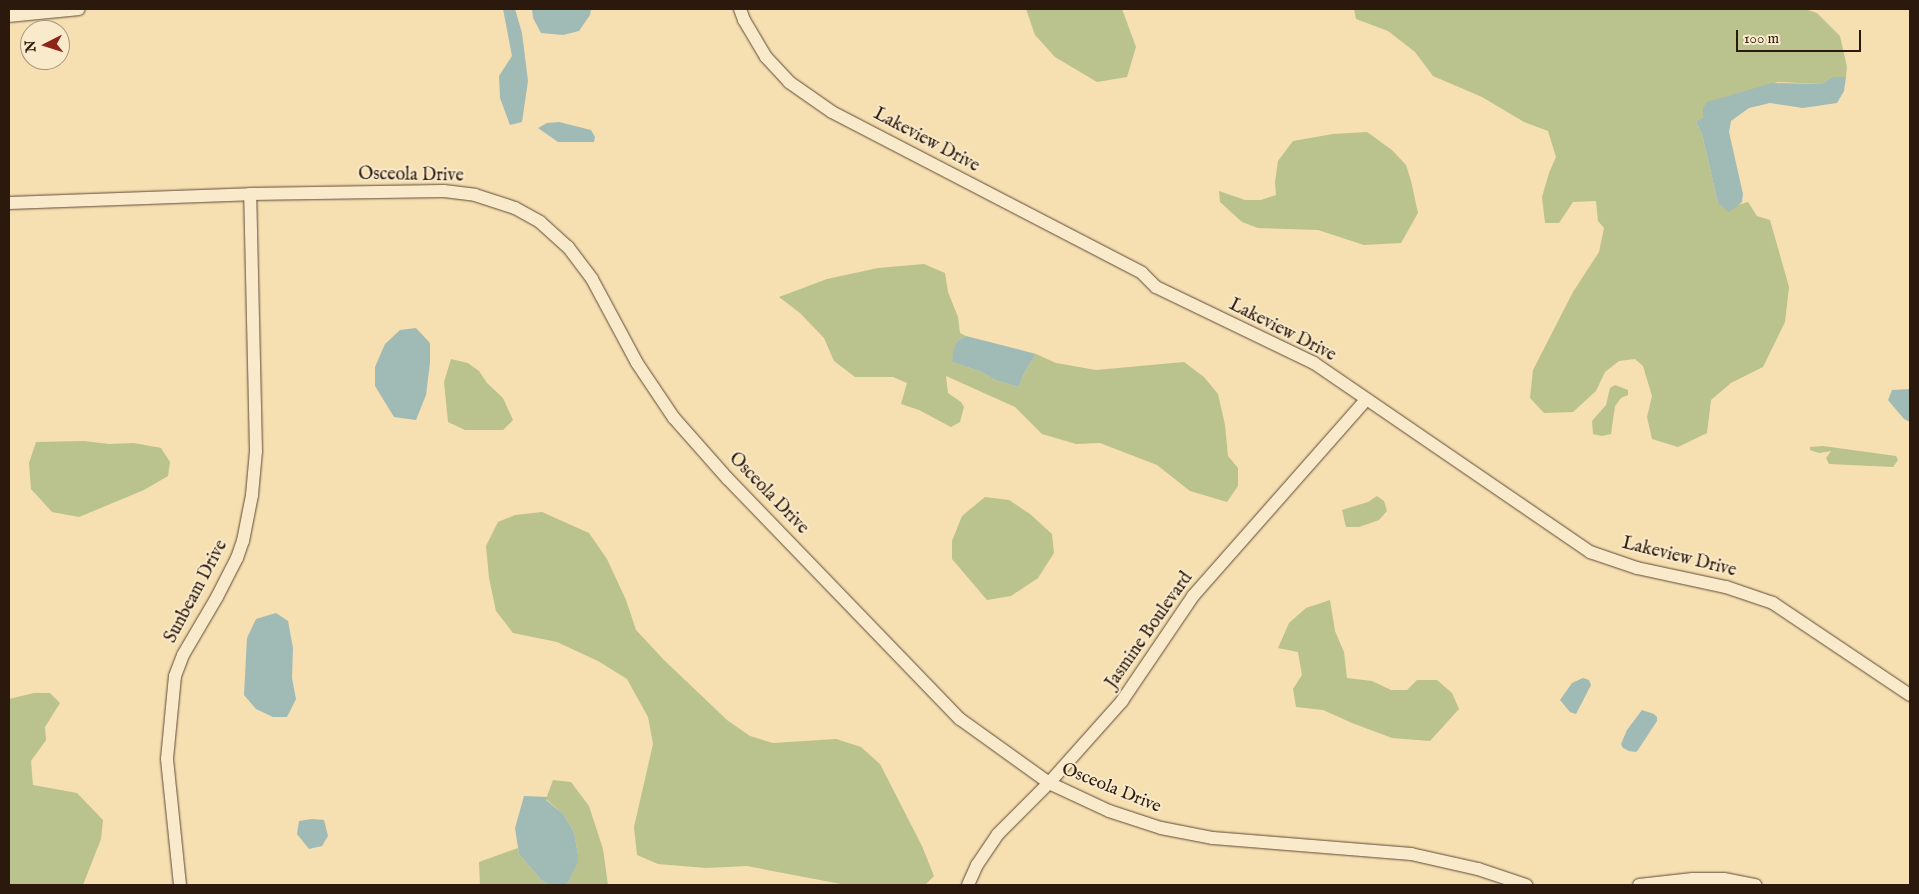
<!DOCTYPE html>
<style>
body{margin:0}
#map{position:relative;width:1919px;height:894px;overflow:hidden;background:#f6dfb1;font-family:"IM FELL English",serif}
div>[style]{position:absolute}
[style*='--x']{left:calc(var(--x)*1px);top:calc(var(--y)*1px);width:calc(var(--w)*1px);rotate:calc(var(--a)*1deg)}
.green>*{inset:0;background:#bac28e}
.water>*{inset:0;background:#a0bab5}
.roads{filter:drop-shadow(0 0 1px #5e4a36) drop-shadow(0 0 1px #5e4a36)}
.minor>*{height:12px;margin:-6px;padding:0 6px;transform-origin:6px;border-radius:6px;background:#f9eacc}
span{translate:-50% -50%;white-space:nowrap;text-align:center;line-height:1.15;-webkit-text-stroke:4px #f9eacc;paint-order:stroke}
.street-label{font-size:18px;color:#2b190d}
.frame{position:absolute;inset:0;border:10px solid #2b190d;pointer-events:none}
.north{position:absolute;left:20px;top:20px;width:50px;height:50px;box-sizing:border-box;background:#f9eacc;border:1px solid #a79680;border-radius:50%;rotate:265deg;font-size:14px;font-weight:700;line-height:20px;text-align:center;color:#2b190d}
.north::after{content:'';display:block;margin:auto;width:18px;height:22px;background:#8f2418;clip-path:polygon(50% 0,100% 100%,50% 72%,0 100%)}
.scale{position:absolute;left:1736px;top:30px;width:125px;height:22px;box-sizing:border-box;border:2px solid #2b190d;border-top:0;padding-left:6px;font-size:15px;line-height:18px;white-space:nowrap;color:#2b190d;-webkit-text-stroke:4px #f9eacc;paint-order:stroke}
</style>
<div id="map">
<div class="green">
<div style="clip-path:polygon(1026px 9px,1122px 9px,1136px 47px,1127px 77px,1097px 82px,1055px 57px,1035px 35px)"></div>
<div style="clip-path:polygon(1354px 9px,1805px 9px,1817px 13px,1840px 36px,1847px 67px,1846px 77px,1832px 77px,1822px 84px,1778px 82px,1728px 96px,1710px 103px,1703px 117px,1696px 122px,1702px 134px,1718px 203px,1726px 208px,1748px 202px,1757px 216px,1770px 220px,1789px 287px,1785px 322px,1763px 367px,1731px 383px,1711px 400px,1707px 433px,1678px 447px,1652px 439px,1647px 417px,1652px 396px,1643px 366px,1635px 359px,1619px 361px,1605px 372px,1596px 391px,1573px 412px,1544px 413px,1530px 398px,1533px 370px,1573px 292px,1599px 252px,1604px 228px,1598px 221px,1596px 201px,1573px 202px,1559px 223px,1545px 223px,1542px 197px,1549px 173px,1556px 157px,1548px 131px,1524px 122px,1482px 97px,1433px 76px,1415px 52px,1388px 31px,1356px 19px)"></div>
<div style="clip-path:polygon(1367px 132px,1392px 150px,1406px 165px,1411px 181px,1418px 213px,1401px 243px,1364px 245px,1318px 230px,1258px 228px,1242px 222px,1220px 202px,1219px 191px,1245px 200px,1261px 200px,1276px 195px,1275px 182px,1278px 161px,1293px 141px,1333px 134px)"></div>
<div style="clip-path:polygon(924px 264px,945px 273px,948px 292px,958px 317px,960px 333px,966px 336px,957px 341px,952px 362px,982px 372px,995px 380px,1019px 387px,1023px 375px,1036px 354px,1056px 363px,1096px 370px,1184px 362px,1204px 377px,1218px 394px,1225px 425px,1228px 456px,1238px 468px,1238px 486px,1227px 502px,1190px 491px,1157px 465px,1100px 443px,1076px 444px,1042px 434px,1015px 407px,946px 376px,948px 393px,961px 402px,964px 407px,960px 422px,951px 427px,919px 410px,901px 404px,907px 383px,893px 377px,855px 377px,834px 361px,824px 338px,800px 313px,779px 297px,827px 279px,878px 268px)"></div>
<div style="clip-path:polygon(451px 359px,468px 363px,479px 371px,487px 383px,503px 398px,513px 420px,503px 430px,465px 430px,448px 422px,444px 382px)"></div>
<div style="clip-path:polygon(1615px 385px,1628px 390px,1628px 395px,1621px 398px,1615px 406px,1611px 434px,1602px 436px,1593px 434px,1592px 421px,1606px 405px,1610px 388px)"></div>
<div style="clip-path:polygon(84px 441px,109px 444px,134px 443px,161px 448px,170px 462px,168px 476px,144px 490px,79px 517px,52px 512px,31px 489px,29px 463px,36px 442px)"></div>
<div style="clip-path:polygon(1823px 446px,1896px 456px,1898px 460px,1893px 467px,1829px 464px,1826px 458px,1831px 451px,1819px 453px,1810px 450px,1810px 447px)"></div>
<div style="clip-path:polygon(1377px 496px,1384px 501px,1387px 511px,1379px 520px,1359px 527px,1346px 527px,1342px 510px,1368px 502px)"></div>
<div style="clip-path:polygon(985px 497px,1009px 500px,1030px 514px,1052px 534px,1054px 553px,1038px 578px,1011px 596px,987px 600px,952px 559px,952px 541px,962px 516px)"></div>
<div style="clip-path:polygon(542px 512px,589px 533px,607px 559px,626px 600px,636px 630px,664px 660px,727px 720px,750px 736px,773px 743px,836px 739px,861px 747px,880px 764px,922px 846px,934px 876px,925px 885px,846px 885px,747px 866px,706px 868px,658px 864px,637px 855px,634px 827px,653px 744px,648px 717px,627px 679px,598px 661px,557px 642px,513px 633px,496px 611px,489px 578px,486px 546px,498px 522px,515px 515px)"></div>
<div style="clip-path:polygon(1330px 600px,1335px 631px,1344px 652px,1347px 678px,1372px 681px,1391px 690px,1407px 690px,1417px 680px,1437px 680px,1452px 693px,1459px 709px,1430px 741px,1392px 738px,1352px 723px,1323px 710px,1296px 707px,1293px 689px,1302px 675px,1298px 652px,1278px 648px,1289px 623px,1306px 608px)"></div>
<div style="clip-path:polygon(34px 693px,50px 693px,60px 703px,45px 727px,46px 740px,31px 761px,33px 785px,77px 793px,103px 820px,101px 839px,83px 885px,9px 885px,9px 699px)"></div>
<div style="clip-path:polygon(553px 780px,571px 782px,589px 806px,603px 849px,608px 885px,564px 885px,567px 884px,578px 855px,574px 832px,563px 814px,546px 799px)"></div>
<div style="clip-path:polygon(518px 848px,519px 854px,542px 881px,550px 885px,480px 885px,479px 862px)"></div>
</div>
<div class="water">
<div style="clip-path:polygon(503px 9px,515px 9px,522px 33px,528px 81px,522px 122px,510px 125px,500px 98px,499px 76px,512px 56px)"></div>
<div style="clip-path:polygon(532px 9px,591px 9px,590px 15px,579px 31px,563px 35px,541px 33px,533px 18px)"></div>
<div style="clip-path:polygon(1832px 77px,1846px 77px,1844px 91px,1837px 103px,1803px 108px,1770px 103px,1749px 108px,1731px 121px,1729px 132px,1743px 194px,1742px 202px,1729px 212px,1718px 203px,1702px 134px,1696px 122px,1703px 117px,1703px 108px,1707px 102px,1772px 83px,1822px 84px)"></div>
<div style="clip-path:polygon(559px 122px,591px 130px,595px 137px,594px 142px,558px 142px,538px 128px,547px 123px)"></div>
<div style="clip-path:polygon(416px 328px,430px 343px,430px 363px,426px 395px,416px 420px,394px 417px,375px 386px,375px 367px,385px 344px,400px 330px)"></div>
<div style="clip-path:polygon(966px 336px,1036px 354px,1023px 375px,1019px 387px,995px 380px,982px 372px,952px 362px,953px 351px,957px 341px)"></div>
<div style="clip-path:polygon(1910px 389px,1910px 422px,1904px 419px,1888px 400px,1892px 390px)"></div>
<div style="clip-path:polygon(276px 613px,288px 621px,293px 648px,292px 678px,296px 699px,287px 717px,273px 717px,256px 709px,244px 695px,247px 638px,256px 619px)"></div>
<div style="clip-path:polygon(1583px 678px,1589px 680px,1591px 685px,1576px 714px,1570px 712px,1560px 700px,1572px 683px)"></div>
<div style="clip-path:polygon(1642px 710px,1654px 714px,1657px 717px,1657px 721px,1638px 750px,1636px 752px,1629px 751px,1623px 748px,1621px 744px,1627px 730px)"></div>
<div style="clip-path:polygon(524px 796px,547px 797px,546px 800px,563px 814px,574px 832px,578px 855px,577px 864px,567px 884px,550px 885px,542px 881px,519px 854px,515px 828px)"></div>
<div style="clip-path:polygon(312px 819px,324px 820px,328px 836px,322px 846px,309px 849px,297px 834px,299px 821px)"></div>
</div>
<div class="roads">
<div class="minor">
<div style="--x:740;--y:9;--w:12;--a:70"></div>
<div style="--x:744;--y:20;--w:43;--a:59.3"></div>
<div style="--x:766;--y:57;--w:34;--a:47"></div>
<div style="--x:789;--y:82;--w:52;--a:34.9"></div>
<div style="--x:832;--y:112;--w:349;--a:27.4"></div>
<div style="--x:1142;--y:273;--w:20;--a:45"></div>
<div style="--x:1156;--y:287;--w:175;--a:25.7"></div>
<div style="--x:1314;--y:363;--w:335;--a:34.4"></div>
<div style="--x:1590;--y:552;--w:50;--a:18.8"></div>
<div style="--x:1637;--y:568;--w:91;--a:12.1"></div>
<div style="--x:1726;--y:587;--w:50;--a:18.8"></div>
<div style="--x:1773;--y:603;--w:165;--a:33.9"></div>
<div style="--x:9;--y:16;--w:70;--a:-5.7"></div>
<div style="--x:9;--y:203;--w:241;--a:-2.1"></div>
<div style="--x:250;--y:194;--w:194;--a:-0.9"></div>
<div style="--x:444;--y:191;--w:31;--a:7"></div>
<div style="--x:475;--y:195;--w:42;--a:18"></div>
<div style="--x:515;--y:208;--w:29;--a:29"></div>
<div style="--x:540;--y:222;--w:38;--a:42"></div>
<div style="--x:568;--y:247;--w:40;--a:53"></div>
<div style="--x:592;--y:279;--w:95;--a:61.8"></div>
<div style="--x:637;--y:363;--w:66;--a:56.1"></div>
<div style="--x:674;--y:418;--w:81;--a:48.5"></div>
<div style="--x:728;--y:479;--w:334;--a:46"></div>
<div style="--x:960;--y:719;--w:110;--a:35.7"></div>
<div style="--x:1049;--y:783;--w:66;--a:25"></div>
<div style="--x:1109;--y:811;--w:55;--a:18.1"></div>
<div style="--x:1161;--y:828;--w:53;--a:10.9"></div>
<div style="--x:1213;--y:838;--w:199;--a:4.6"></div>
<div style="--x:1411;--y:854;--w:69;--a:12.6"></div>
<div style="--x:1478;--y:869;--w:51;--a:18.4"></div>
<div style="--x:180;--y:885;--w:127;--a:-95.9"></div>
<div style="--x:167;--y:759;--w:83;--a:-84.5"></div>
<div style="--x:175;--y:676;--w:22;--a:-69"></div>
<div style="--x:183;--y:655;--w:67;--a:-59.6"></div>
<div style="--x:217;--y:597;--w:44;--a:-62.9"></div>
<div style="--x:237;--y:558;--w:18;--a:-71"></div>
<div style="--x:243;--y:541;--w:47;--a:-78.9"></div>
<div style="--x:252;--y:495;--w:44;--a:-84.8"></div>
<div style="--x:256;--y:451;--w:257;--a:-91.3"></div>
<div style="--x:968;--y:885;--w:22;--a:-66"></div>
<div style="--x:977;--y:865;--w:37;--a:-56"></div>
<div style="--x:998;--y:834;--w:72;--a:-45"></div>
<div style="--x:1049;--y:783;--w:110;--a:-48.3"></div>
<div style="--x:1122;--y:701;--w:127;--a:-55.9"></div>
<div style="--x:1193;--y:596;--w:261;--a:-48.6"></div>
<div style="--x:1639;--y:885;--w:54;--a:-6.3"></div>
<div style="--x:1693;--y:879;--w:31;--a:0"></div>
<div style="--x:1724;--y:879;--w:32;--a:11"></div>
</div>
</div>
<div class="street-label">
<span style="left:926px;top:141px;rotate:28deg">Lakeview Drive</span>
<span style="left:411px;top:176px;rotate:1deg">Osceola Drive</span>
<span style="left:1282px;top:331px;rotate:27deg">Lakeview Drive</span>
<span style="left:768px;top:494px;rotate:46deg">Osceola Drive</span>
<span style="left:1679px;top:558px;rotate:14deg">Lakeview Drive</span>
<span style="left:197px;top:592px;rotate:-62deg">Sunbeam Drive</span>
<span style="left:1150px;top:631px;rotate:-55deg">Jasmine Boulevard</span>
<span style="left:1111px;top:789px;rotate:22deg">Osceola Drive</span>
</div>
<div class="frame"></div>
<div class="north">N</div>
<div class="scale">100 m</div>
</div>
